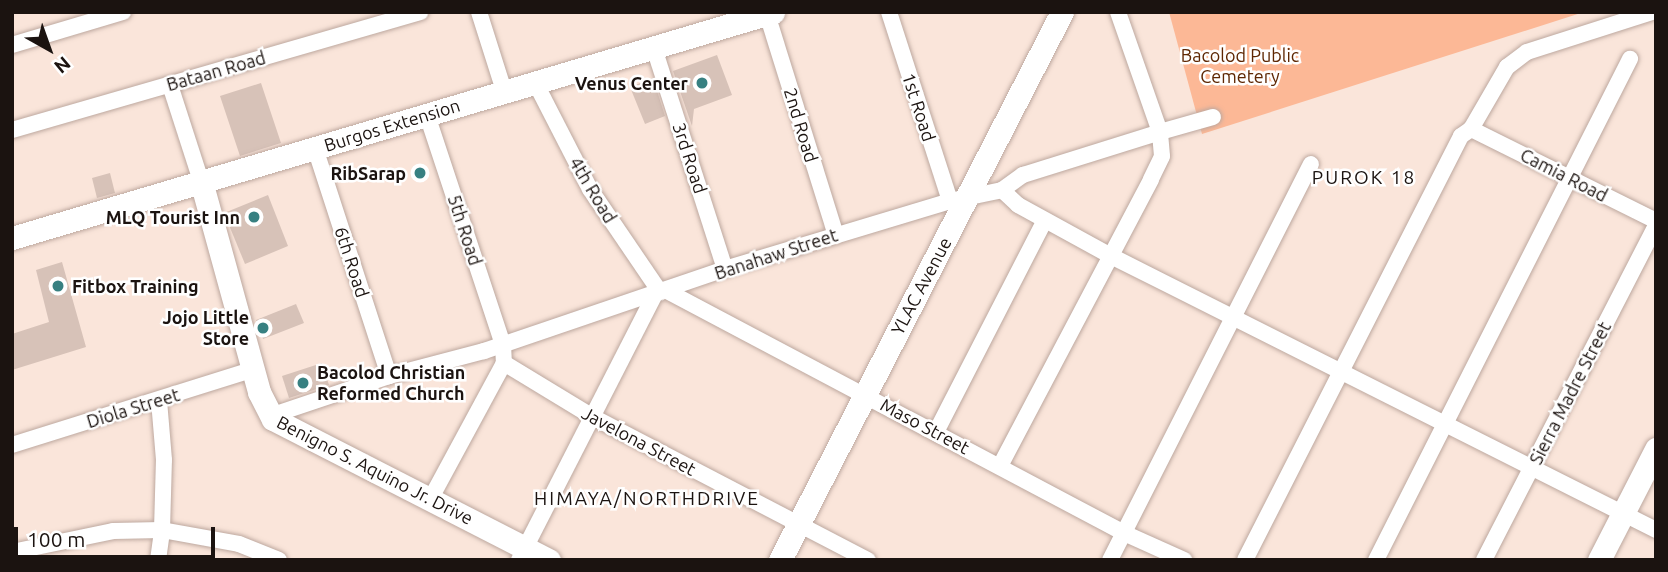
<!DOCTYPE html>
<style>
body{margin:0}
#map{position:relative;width:1668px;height:572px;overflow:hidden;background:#fae5da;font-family:Ubuntu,sans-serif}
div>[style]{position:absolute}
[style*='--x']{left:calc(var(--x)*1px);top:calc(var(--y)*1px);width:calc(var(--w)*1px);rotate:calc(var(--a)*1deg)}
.green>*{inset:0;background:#fcb896}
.building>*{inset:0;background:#d7c2b8}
.roads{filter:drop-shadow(0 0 2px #bda89f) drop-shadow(0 0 2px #bda89f)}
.street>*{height:16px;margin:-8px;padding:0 8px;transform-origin:8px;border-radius:8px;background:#fff}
.secondary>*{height:23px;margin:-11.5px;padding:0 11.5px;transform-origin:11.5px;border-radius:11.5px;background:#fff}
.dots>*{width:19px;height:19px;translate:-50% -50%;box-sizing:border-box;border:4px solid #fff;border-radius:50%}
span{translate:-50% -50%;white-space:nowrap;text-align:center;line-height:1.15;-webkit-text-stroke:5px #fff;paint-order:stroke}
.park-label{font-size:18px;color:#5e2703}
.street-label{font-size:18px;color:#1b1310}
.poi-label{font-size:18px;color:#1b1310;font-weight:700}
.right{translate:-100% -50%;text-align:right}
.left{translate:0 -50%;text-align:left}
.neighbourhood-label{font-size:19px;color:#1b1310;letter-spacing:2px}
.frame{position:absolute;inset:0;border:14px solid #1b1310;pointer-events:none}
.north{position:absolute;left:14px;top:14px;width:70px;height:70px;-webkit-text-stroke:5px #fff;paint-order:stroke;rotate:140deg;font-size:19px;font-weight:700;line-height:28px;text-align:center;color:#1b1310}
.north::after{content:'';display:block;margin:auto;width:24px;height:32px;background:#1b1310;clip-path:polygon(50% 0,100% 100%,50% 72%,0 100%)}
.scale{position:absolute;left:14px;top:527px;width:201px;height:32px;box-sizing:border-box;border:4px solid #1b1310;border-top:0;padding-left:9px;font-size:21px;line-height:24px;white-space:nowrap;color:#1b1310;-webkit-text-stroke:5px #fff;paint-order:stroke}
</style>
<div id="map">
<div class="green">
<div style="clip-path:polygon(1169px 12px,1584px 12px,1202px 134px)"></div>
</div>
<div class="building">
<div style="clip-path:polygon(717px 55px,732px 95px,694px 109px,692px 126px,673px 71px)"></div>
<div style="clip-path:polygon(653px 78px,665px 116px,645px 124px,630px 87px)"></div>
<div style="clip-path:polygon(261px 83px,281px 143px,240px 156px,220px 96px)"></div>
<div style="clip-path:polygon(110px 173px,115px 193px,97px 198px,92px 178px)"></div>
<div style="clip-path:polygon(268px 195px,288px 246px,245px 264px,224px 213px)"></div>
<div style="clip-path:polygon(62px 262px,86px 347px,12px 370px,12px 334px,49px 322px,36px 270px)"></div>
<div style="clip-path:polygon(296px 304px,304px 323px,263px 339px,256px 320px)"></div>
<div style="clip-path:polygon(322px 363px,329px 385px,289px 398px,282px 376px)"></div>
</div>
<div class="roads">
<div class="street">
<div style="--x:479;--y:12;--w:83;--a:72.4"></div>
<div style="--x:889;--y:12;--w:199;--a:72.1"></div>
<div style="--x:767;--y:14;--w:232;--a:72.7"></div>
<div style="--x:12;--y:45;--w:116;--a:-16.6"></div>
<div style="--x:654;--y:48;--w:232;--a:72.2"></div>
<div style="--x:535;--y:82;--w:120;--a:62.8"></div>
<div style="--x:590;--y:189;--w:125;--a:55.8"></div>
<div style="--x:170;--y:85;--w:101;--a:72.1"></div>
<div style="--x:427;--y:115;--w:242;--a:71.7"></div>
<div style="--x:503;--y:345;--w:18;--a:87"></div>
<div style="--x:504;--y:363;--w:102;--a:31.3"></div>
<div style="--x:591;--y:416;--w:312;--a:27.5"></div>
<div style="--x:1471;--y:129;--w:207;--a:26.4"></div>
<div style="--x:12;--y:130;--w:425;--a:-16.1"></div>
<div style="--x:315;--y:148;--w:240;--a:72"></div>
<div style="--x:1002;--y:190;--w:22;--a:43"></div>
<div style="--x:1018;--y:205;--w:104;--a:28.8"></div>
<div style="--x:1109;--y:255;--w:612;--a:26.69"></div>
<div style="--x:667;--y:291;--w:517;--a:27.9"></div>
<div style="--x:1124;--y:533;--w:66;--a:24.2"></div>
<div style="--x:270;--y:416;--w:126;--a:-18.6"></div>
<div style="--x:389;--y:376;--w:98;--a:-14.7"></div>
<div style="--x:484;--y:351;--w:255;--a:-18.8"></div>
<div style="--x:725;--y:269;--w:235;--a:-16.8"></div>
<div style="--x:950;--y:201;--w:53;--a:-11.9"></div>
<div style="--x:1002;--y:190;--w:26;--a:-36"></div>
<div style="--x:1023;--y:175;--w:144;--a:-17.4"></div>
<div style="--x:1160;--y:132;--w:127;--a:-109.3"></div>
<div style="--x:936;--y:432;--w:238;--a:-62.8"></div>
<div style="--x:12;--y:445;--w:254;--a:-17.4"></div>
<div style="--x:1000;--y:466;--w:324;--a:-62.2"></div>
<div style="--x:1151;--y:179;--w:25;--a:-64"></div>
<div style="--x:1162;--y:156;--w:24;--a:-95"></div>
<div style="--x:1160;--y:132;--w:55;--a:-15.8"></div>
<div style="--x:431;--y:498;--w:153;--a:-61.6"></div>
<div style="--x:12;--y:552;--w:103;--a:-11.7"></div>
<div style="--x:113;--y:531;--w:49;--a:-1.2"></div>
<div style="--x:162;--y:530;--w:78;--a:10.3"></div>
<div style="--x:239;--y:544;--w:43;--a:21.8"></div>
<div style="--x:158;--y:560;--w:30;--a:-82"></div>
<div style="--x:162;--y:530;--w:70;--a:-88.4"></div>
<div style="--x:164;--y:460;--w:59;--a:-94.8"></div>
<div style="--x:519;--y:560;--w:299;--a:-62.9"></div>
<div style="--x:1110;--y:560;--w:444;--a:-63.1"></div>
<div style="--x:1245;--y:560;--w:476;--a:-63"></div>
<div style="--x:1461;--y:136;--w:12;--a:-35"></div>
<div style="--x:1471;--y:129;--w:72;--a:-59.9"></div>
<div style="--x:1507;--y:67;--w:25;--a:-37"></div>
<div style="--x:1527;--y:52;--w:131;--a:-17.7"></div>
<div style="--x:1376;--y:560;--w:562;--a:-63.12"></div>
<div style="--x:1484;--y:560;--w:376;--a:-62.8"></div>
</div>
<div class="secondary">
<div style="--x:201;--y:181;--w:219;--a:74.6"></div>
<div style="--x:259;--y:392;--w:30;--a:63"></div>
<div style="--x:273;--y:419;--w:310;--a:27.1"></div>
<div style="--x:12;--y:238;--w:794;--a:-16.54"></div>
<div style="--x:780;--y:560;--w:616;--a:-62.77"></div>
<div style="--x:1599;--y:560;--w:125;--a:-62.8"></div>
</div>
</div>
<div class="dots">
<div style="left:702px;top:83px;background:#378081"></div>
<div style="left:420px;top:173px;background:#378081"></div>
<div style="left:254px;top:217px;background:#378081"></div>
<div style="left:58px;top:286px;background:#378081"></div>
<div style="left:263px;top:328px;background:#378081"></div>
<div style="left:303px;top:383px;background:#378081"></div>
</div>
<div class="park-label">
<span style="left:1240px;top:66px">Bacolod Public<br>Cemetery</span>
</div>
<div class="street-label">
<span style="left:216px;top:71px;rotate:-16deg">Bataan Road</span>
<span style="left:919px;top:107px;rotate:72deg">1st Road</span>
<span style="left:392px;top:125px;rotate:-17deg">Burgos Extension</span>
<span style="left:801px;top:125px;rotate:73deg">2nd Road</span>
<span style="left:690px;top:158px;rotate:72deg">3rd Road</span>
<span style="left:1564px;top:175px;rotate:27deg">Camia Road</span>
<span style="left:593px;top:190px;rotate:59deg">4th Road</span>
<span style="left:465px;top:230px;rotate:72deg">5th Road</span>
<span style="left:776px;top:254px;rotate:-18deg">Banahaw Street</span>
<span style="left:352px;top:262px;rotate:72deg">6th Road</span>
<span style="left:921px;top:286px;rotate:-62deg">YLAC Avenue</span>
<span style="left:1570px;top:393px;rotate:-63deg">Sierra Madre Street</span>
<span style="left:133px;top:408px;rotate:-17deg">Diola Street</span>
<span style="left:925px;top:426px;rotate:28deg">Maso Street</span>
<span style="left:639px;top:441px;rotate:28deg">Javelona Street</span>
<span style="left:375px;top:470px;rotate:27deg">Benigno S. Aquino Jr. Drive</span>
</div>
<div class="poi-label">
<span class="right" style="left:688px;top:83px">Venus Center</span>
<span class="right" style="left:406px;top:173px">RibSarap</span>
<span class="right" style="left:240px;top:217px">MLQ Tourist Inn</span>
<span class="left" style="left:72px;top:286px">Fitbox Training</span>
<span class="right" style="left:249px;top:328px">Jojo Little<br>Store</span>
<span class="left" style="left:317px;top:383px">Bacolod Christian<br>Reformed Church</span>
</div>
<div class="neighbourhood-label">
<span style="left:1364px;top:178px">PUROK 18</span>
<span style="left:647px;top:499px">HIMAYA/NORTHDRIVE</span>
</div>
<div class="frame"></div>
<div class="north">N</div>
<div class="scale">100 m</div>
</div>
